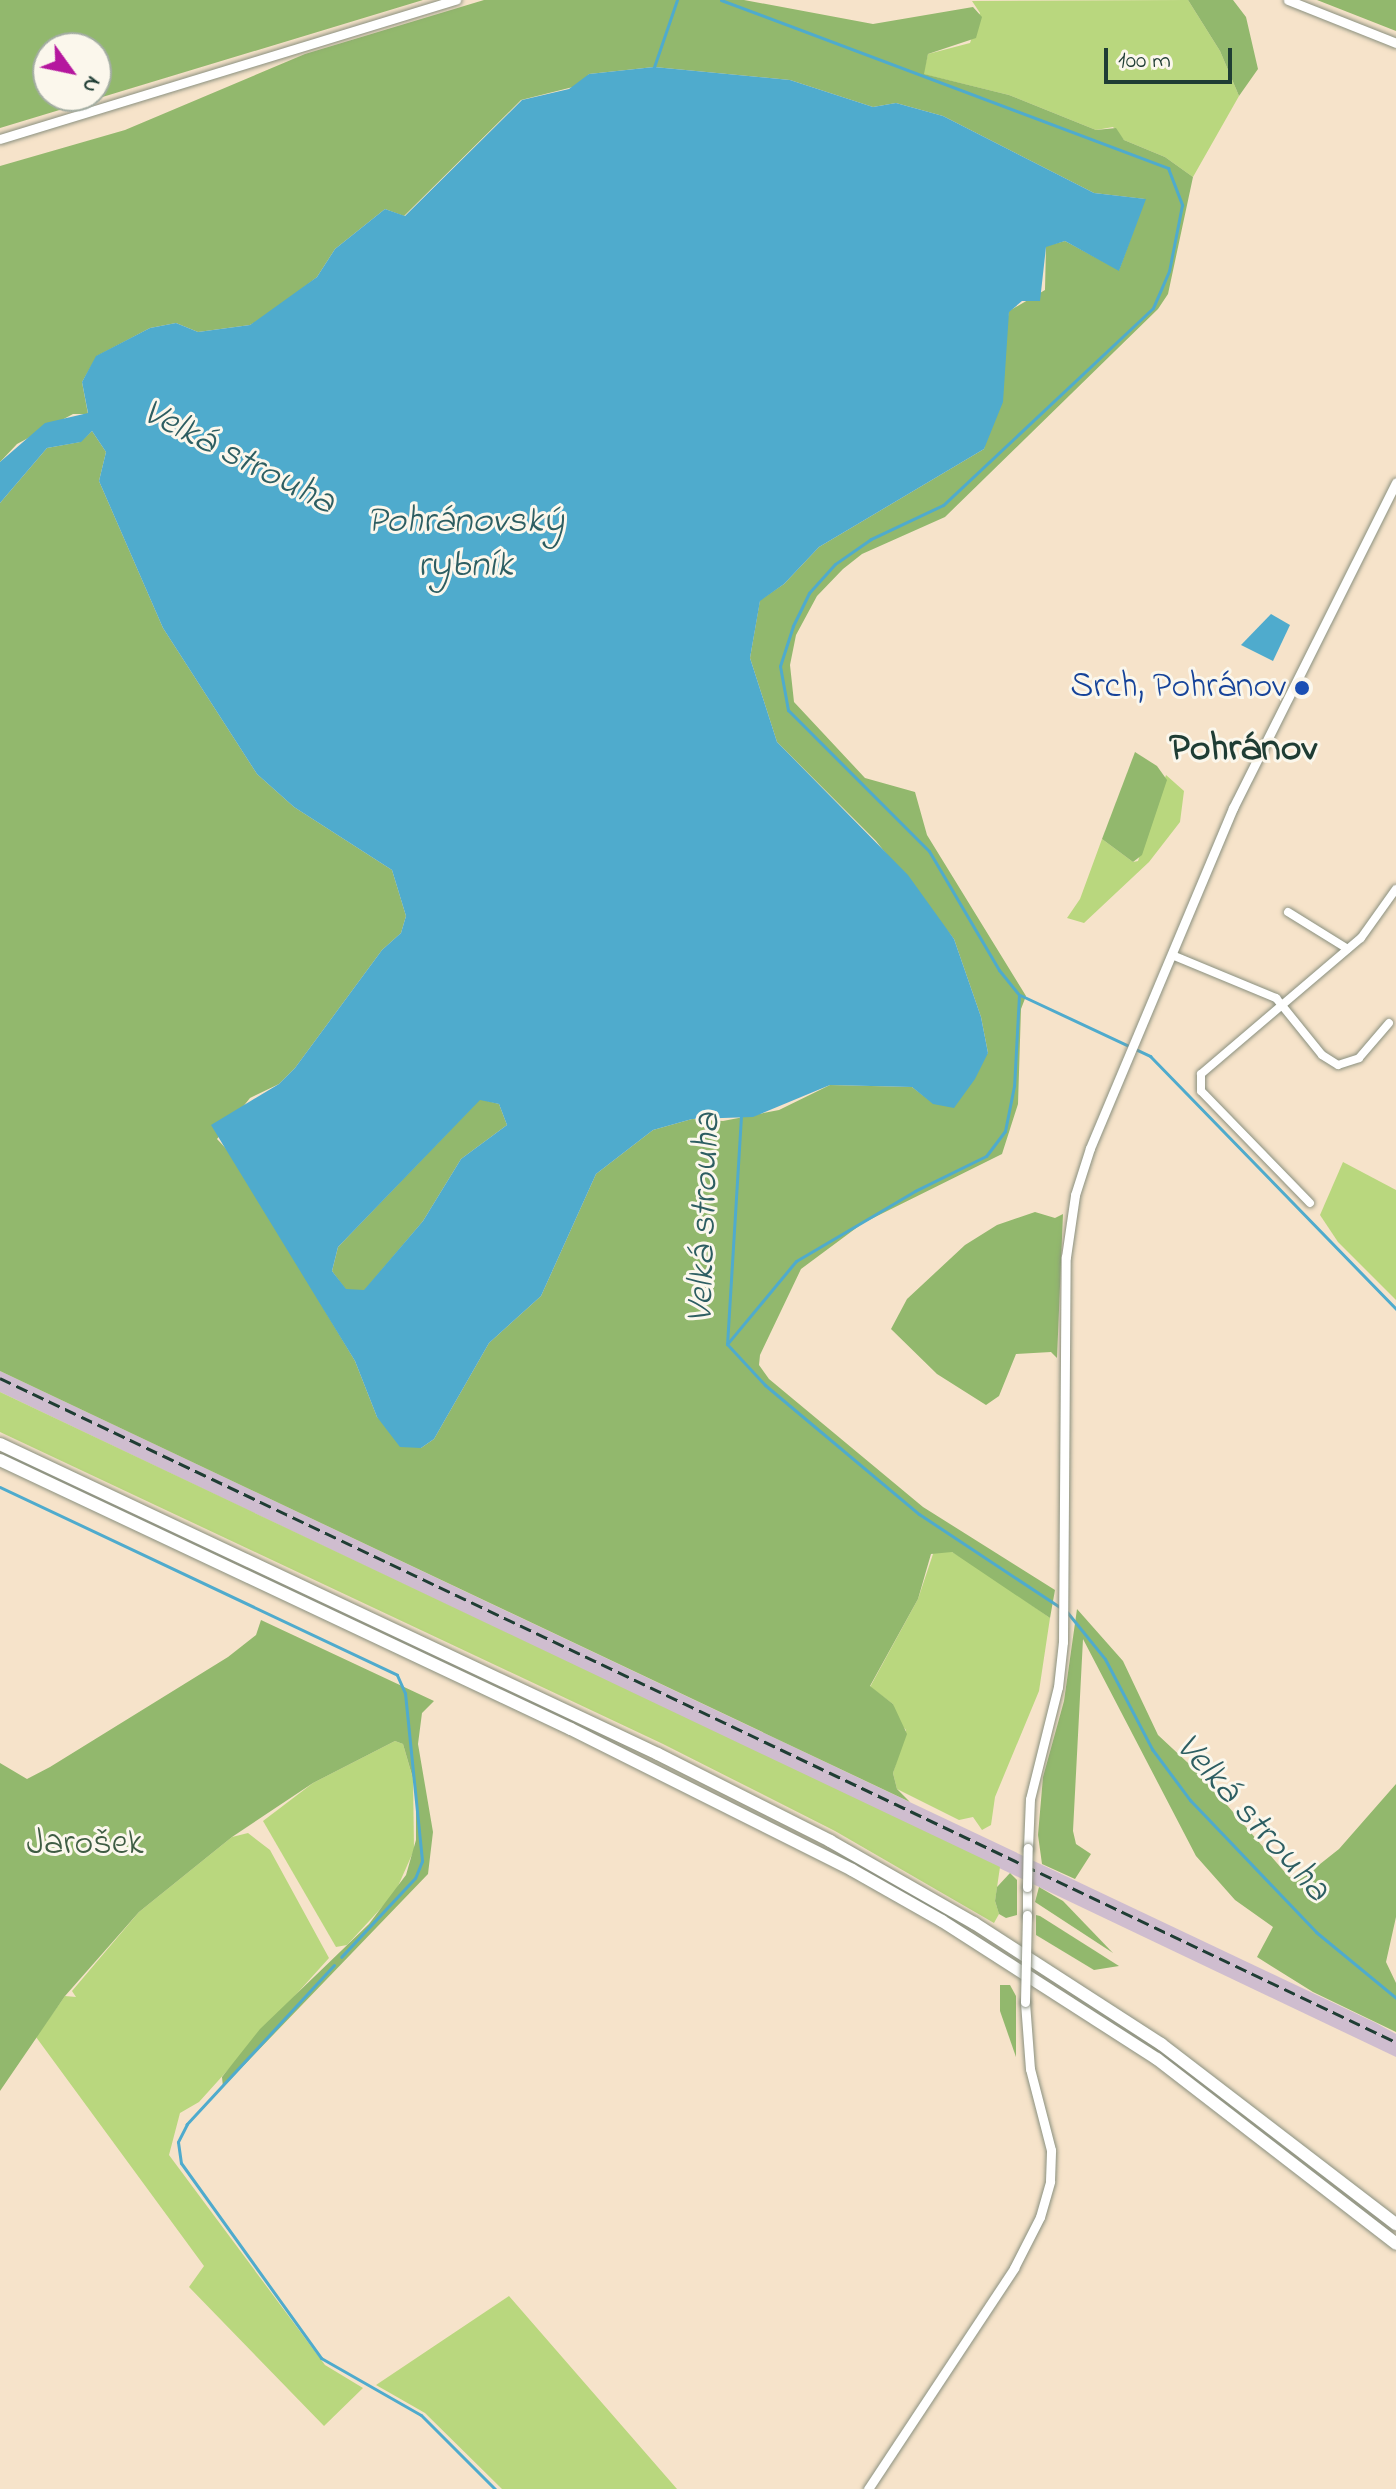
<!DOCTYPE html>
<meta charset="utf-8">
<style>
body{margin:0}
#map{position:relative;width:1396px;height:2489px;overflow:hidden;background:#f6e3ca;font-family:"Indie Flower",sans-serif}
div>[style]{position:absolute}
[style*='--x']{left:calc(var(--x)*1px);top:calc(var(--y)*1px);width:calc(var(--w)*1px);rotate:calc(var(--a)*1deg)}
.industrial>*{inset:0;background:#cfbdcf}
.green>*{inset:0;background:#b9d77e}
.forest>*{inset:0;background:#92b86d}
.water>*{inset:0;background:#4fabcd}
.stream>*{height:3px;margin:-1.5px;padding:0 1.5px;transform-origin:1.5px;border-radius:1.5px;background:#4fabcd}
.roads{filter:drop-shadow(0 0 2px #8a907f) drop-shadow(0 0 2px #8a907f)}
.minor>*{height:8px;margin:-4px;padding:0 4px;transform-origin:4px;border-radius:4px;background:#fff}
.tertiary>*{height:9px;margin:-4.5px;padding:0 4.5px;transform-origin:4.5px;border-radius:4.5px;background:#fff}
.trunk>*{height:12px;margin:-6px;padding:0 6px;transform-origin:6px;border-radius:6px;background:#fff}
.rail>*{height:3px;margin-top:-1.5px;transform-origin:0;background:repeating-linear-gradient(90deg,#1f3d34 0 12px,transparent 0 18px)}
.bridges{filter:drop-shadow(0 0 2px #8a907f) drop-shadow(0 0 2px #8a907f)}
.tertiary-bridge>*{height:9px;margin:-4.5px;padding:0 4.5px;transform-origin:4.5px;border-radius:4.5px;background:#fff}
.dots>*{width:22px;height:22px;translate:-50% -50%;box-sizing:border-box;border:4px solid #fbf7ec;border-radius:50%}
span{translate:-50% -50%;white-space:nowrap;text-align:center;line-height:1.15;-webkit-text-stroke:6px #fbf7ec;paint-order:stroke}
.transit-label{font-size:36px;color:#164399}
.right{translate:-100% -50%;text-align:right}
.park-label{font-size:36px;color:#3e5c43}
.water-label{font-size:38px;color:#2d5e62;font-style:italic}
.quarter-label{font-size:40px;color:#1f3d34;font-weight:700}
.north{position:absolute;left:32px;top:32px;width:80px;height:80px;box-sizing:border-box;background:#fbf7ec;border:2px solid #a3ada2;border-radius:50%;rotate:123deg;font-size:22px;font-weight:700;line-height:32px;text-align:center;color:#1f3d34}
.north::after{content:'';display:block;margin:auto;width:28px;height:36px;background:#b5179e;clip-path:polygon(50% 0,100% 100%,50% 72%,0 100%)}
.scale{position:absolute;left:1104px;top:48px;width:128px;height:36px;box-sizing:border-box;border:4px solid #1f3d34;border-top:0;padding-left:10px;font-size:24px;line-height:28px;white-space:nowrap;color:#1f3d34;-webkit-text-stroke:6px #fbf7ec;paint-order:stroke}
</style>
<div id="map">
<div class="industrial">
<div style="clip-path:polygon(0 1371px,1376px 2023px,1396px 2034px,1396px 2057px,0 1392px)"></div>
</div>
<div class="green">
<div style="clip-path:polygon(1188px 0,1220px 51px,1239px 96px,1193px 177px,1165px 157px,1124px 140px,1113px 127px,1096px 130px,1009px 95px,923px 74px,928px 54px,970px 43px,980px 13px,972px 1px)"></div>
<div style="clip-path:polygon(1166px 775px,1184px 791px,1180px 822px,1149px 862px,1084px 923px,1067px 918px,1080px 899px,1102px 839px,1133px 862px,1138px 861px)"></div>
<div style="clip-path:polygon(1343px 1162px,1396px 1190px,1396px 1300px,1338px 1242px,1320px 1215px)"></div>
<div style="clip-path:polygon(0 1392px,1000px 1867px,995px 1901px,999px 1914px,994px 1923px,835px 1831px,663px 1744px,0 1432px)"></div>
<div style="clip-path:polygon(934px 1551px,952px 1552px,978px 1567px,1050px 1618px,1039px 1691px,995px 1797px,991px 1825px,982px 1830px,973px 1817px,959px 1820px,897px 1789px,893px 1773px,906px 1730px,896px 1720px,893px 1704px,870px 1687px,918px 1599px)"></div>
<div style="clip-path:polygon(395px 1741px,403px 1744px,413px 1779px,414px 1850px,395px 1893px,347px 1945px,336px 1947px,263px 1821px,313px 1783px)"></div>
<div style="clip-path:polygon(248px 1833px,270px 1850px,329px 1958px,199px 2102px,180px 2113px,169px 2155px,325px 2365px,363px 2388px,324px 2426px,189px 2287px,204px 2266px,36px 2037px,65px 1996px,76px 1997px,72px 1991px,139px 1912px,232px 1837px)"></div>
<div style="clip-path:polygon(509px 2296px,576px 2373px,677px 2489px,502px 2489px,425px 2413px,376px 2385px)"></div>
</div>
<div class="forest">
<div style="clip-path:polygon(evenodd,0 0,423px 0,0 128px,0 0,48px 48px,96px 48px,96px 96px,48px 96px,48px 48px)"></div>
<div style="clip-path:polygon(484px 0,744px 0,873px 24px,973px 7px,982px 17px,976px 38px,928px 54px,924px 74px,1009px 95px,1096px 130px,1116px 128px,1124px 140px,1165px 157px,1193px 177px,1168px 294px,1158px 309px,945px 517px,862px 554px,843px 569px,817px 596px,796px 635px,790px 665px,794px 702px,865px 778px,915px 792px,927px 835px,1026px 996px,1021px 1009px,1018px 1104px,1002px 1154px,863px 1223px,801px 1269px,760px 1355px,759px 1365px,769px 1379px,923px 1507px,1055px 1590px,1050px 1618px,952px 1552px,931px 1554px,918px 1599px,870px 1686px,893px 1704px,907px 1734px,893px 1773px,897px 1789px,910px 1802px,0 1371px,0 503px,47px 448px,80px 442px,92px 431px,106px 452px,99px 481px,163px 628px,257px 774px,294px 807px,392px 870px,406px 916px,401px 933px,382px 950px,295px 1068px,279px 1084px,250px 1098px,217px 1139px,232px 1155px,355px 1361px,377px 1417px,421px 1448px,434px 1439px,489px 1343px,541px 1296px,596px 1174px,653px 1130px,692px 1119px,723px 1121px,779px 1110px,830px 1085px,912px 1087px,933px 1103px,988px 1053px,981px 1017px,954px 939px,876px 841px,777px 742px,750px 658px,760px 600px,784px 584px,819px 547px,984px 449px,1009px 311px,1045px 290px,1046px 246px,1065px 241px,1119px 270px,1145px 199px,1094px 193px,943px 116px,896px 103px,873px 107px,790px 80px,654px 67px,589px 74px,581px 85px,521px 100px,404px 216px,385px 209px,335px 249px,317px 277px,268px 315px,250px 325px,198px 332px,176px 323px,150px 328px,97px 356px,82px 382px,88px 414px,73px 414px,17px 444px,0 462px,0 166px,125px 130px,305px 54px)"></div>
<div style="clip-path:polygon(1188px 0,1233px 0,1246px 17px,1258px 69px,1239px 96px,1220px 51px)"></div>
<div style="clip-path:polygon(1317px 0,1396px 0,1396px 31px)"></div>
<div style="clip-path:polygon(1135px 752px,1157px 766px,1167px 780px,1142px 855px,1133px 862px,1102px 839px)"></div>
<div style="clip-path:polygon(480px 1099px,499px 1104px,507px 1125px,461px 1159px,423px 1221px,364px 1291px,346px 1290px,332px 1271px,338px 1247px)"></div>
<div style="clip-path:polygon(1035px 1212px,1055px 1218px,1063px 1214px,1057px 1358px,1051px 1352px,1016px 1354px,999px 1396px,986px 1405px,937px 1374px,891px 1329px,907px 1299px,965px 1245px,997px 1225px)"></div>
<div style="clip-path:polygon(1077px 1609px,1123px 1661px,1158px 1735px,1202px 1776px,1289px 1877px,1305px 1876px,1339px 1849px,1396px 1784px,1396px 1917px,1386px 1962px,1396px 1983px,1396px 2032px,1313px 1992px,1257px 1957px,1273px 1927px,1235px 1900px,1196px 1856px,1083px 1639px,1073px 1831px,1076px 1844px,1091px 1854px,1075px 1879px,1042px 1864px,1038px 1835px,1043px 1777px,1064px 1701px)"></div>
<div style="clip-path:polygon(261px 1620px,434px 1701px,422px 1713px,418px 1744px,433px 1832px,428px 1874px,223px 2087px,222px 2077px,260px 2029px,369px 1924px,406px 1875px,416px 1840px,416px 1789px,403px 1744px,395px 1741px,313px 1783px,232px 1837px,139px 1912px,65px 1996px,0 2091px,0 1763px,27px 1779px,50px 1767px,228px 1657px,256px 1635px)"></div>
<div style="clip-path:polygon(1010px 1873px,1017px 1880px,1017px 1915px,1006px 1918px,999px 1914px,995px 1901px,997px 1887px)"></div>
<div style="clip-path:polygon(1039px 1887px,1063px 1901px,1113px 1953px,1035px 1902px)"></div>
<div style="clip-path:polygon(1036px 1915px,1040px 1916px,1119px 1966px,1094px 1970px,1036px 1935px)"></div>
<div style="clip-path:polygon(1000px 1985px,1010px 1985px,1016px 1996px,1016px 2057px,1000px 2011px)"></div>
</div>
<div class="water">
<div style="clip-path:polygon(evenodd,654px 67px,790px 80px,873px 107px,896px 103px,943px 116px,1094px 193px,1146px 199px,1119px 271px,1065px 241px,1046px 247px,1040px 301px,1022px 301px,1009px 312px,1003px 402px,984px 449px,819px 547px,784px 584px,760px 601px,750px 658px,777px 742px,908px 875px,954px 939px,981px 1017px,988px 1053px,975px 1079px,954px 1108px,933px 1104px,912px 1087px,830px 1085px,753px 1117px,692px 1119px,653px 1130px,596px 1174px,541px 1296px,489px 1343px,434px 1439px,421px 1448px,400px 1447px,377px 1417px,355px 1361px,211px 1125px,279px 1084px,295px 1068px,382px 950px,401px 933px,406px 916px,392px 870px,294px 807px,257px 774px,163px 628px,99px 481px,106px 452px,92px 431px,81px 442px,47px 448px,0 503px,0 462px,45px 423px,88px 413px,82px 382px,96px 356px,150px 328px,176px 323px,198px 332px,250px 325px,317px 277px,335px 249px,385px 209px,405px 216px,522px 100px,569px 89px,589px 74px,654px 67px,480px 1100px,499px 1104px,507px 1125px,461px 1159px,423px 1221px,364px 1290px,346px 1289px,332px 1271px,338px 1247px,480px 1100px)"></div>
<div style="clip-path:polygon(1271px 614px,1290px 625px,1273px 661px,1241px 645px)"></div>
</div>
<div class="stream">
<div style="--x:721;--y:0;--w:478;--a:20.6"></div>
<div style="--x:1168;--y:168;--w:40;--a:69"></div>
<div style="--x:1182;--y:205;--w:67;--a:101.1"></div>
<div style="--x:1169;--y:271;--w:40;--a:113.4"></div>
<div style="--x:1153;--y:308;--w:288;--a:136.8"></div>
<div style="--x:943;--y:505;--w:80;--a:154.7"></div>
<div style="--x:871;--y:539;--w:44;--a:145.2"></div>
<div style="--x:835;--y:564;--w:39;--a:132"></div>
<div style="--x:809;--y:593;--w:37;--a:116"></div>
<div style="--x:793;--y:626;--w:42;--a:108"></div>
<div style="--x:780;--y:666;--w:45;--a:79.7"></div>
<div style="--x:788;--y:710;--w:199;--a:45"></div>
<div style="--x:929;--y:851;--w:138;--a:59.5"></div>
<div style="--x:999;--y:970;--w:32;--a:51"></div>
<div style="--x:1019;--y:995;--w:91;--a:93.1"></div>
<div style="--x:1014;--y:1086;--w:46;--a:101.3"></div>
<div style="--x:1005;--y:1131;--w:31;--a:127"></div>
<div style="--x:986;--y:1156;--w:79;--a:153.8"></div>
<div style="--x:915;--y:1191;--w:138;--a:149.5"></div>
<div style="--x:796;--y:1261;--w:108;--a:129.7"></div>
<div style="--x:654;--y:67;--w:71;--a:-71.1"></div>
<div style="--x:1020;--y:995;--w:144;--a:25.1"></div>
<div style="--x:1150;--y:1056;--w:353;--a:45.8"></div>
<div style="--x:741;--y:1116;--w:228;--a:93.5"></div>
<div style="--x:727;--y:1344;--w:56;--a:47.2"></div>
<div style="--x:765;--y:1385;--w:201;--a:40"></div>
<div style="--x:919;--y:1514;--w:170;--a:33.5"></div>
<div style="--x:0;--y:1487;--w:439;--a:25.3"></div>
<div style="--x:397;--y:1675;--w:20;--a:66"></div>
<div style="--x:405;--y:1693;--w:169;--a:84.2"></div>
<div style="--x:422;--y:1861;--w:18;--a:112"></div>
<div style="--x:415;--y:1878;--w:108;--a:133.1"></div>
<div style="--x:1067;--y:1612;--w:60;--a:51"></div>
<div style="--x:1105;--y:1659;--w:102;--a:62.4"></div>
<div style="--x:1152;--y:1749;--w:64;--a:53.3"></div>
<div style="--x:1190;--y:1800;--w:182;--a:46.3"></div>
<div style="--x:1316;--y:1932;--w:104;--a:39.5"></div>
<div style="--x:334;--y:1965;--w:217;--a:132.8"></div>
<div style="--x:187;--y:2124;--w:20;--a:117"></div>
<div style="--x:178;--y:2142;--w:21;--a:82"></div>
<div style="--x:181;--y:2163;--w:240;--a:54.3"></div>
<div style="--x:321;--y:2358;--w:115;--a:29.7"></div>
<div style="--x:421;--y:2415;--w:105;--a:45"></div>
</div>
<div class="roads">
<div class="minor">
<div style="--x:1288;--y:912;--w:70;--a:31.7"></div>
<div style="--x:1172;--y:955;--w:113;--a:22.5"></div>
<div style="--x:1276;--y:998;--w:73;--a:51.1"></div>
<div style="--x:1322;--y:1055;--w:19;--a:32"></div>
<div style="--x:1338;--y:1065;--w:22;--a:-18"></div>
<div style="--x:1359;--y:1058;--w:46;--a:-49.4"></div>
<div style="--x:1310;--y:1203;--w:156;--a:-134.2"></div>
<div style="--x:1201;--y:1091;--w:17;--a:-90"></div>
<div style="--x:1201;--y:1074;--w:210;--a:-40.4"></div>
<div style="--x:1361;--y:938;--w:60;--a:-54.5"></div>
</div>
<div class="tertiary">
<div style="--x:1288;--y:0;--w:116;--a:21.7"></div>
<div style="--x:0;--y:139;--w:477;--a:-17"></div>
<div style="--x:1028;--y:1848;--w:49;--a:-87.7"></div>
<div style="--x:1030;--y:1799;--w:115;--a:-76"></div>
<div style="--x:1058;--y:1687;--w:45;--a:-83.7"></div>
<div style="--x:1063;--y:1642;--w:385;--a:-89.6"></div>
<div style="--x:1066;--y:1257;--w:63;--a:-81.7"></div>
<div style="--x:1075;--y:1195;--w:49;--a:-72.3"></div>
<div style="--x:1090;--y:1148;--w:369;--a:-67.2"></div>
<div style="--x:1233;--y:808;--w:364;--a:-63.4"></div>
<div style="--x:1027;--y:1887;--w:28;--a:90"></div>
<div style="--x:868;--y:2489;--w:265;--a:-56.5"></div>
<div style="--x:1014;--y:2268;--w:57;--a:-63"></div>
<div style="--x:1040;--y:2217;--w:37;--a:-74"></div>
<div style="--x:1050;--y:2181;--w:31;--a:-88"></div>
<div style="--x:1051;--y:2150;--w:84;--a:-104.5"></div>
<div style="--x:1030;--y:2069;--w:67;--a:-94.3"></div>
</div>
<div class="trunk">
<div style="--x:0;--y:1444;--w:727;--a:25.23"></div>
<div style="--x:658;--y:1754;--w:193;--a:26.8"></div>
<div style="--x:830;--y:1841;--w:166;--a:29.7"></div>
<div style="--x:974;--y:1923;--w:223;--a:32.9"></div>
<div style="--x:1161;--y:2044;--w:296;--a:37.5"></div>
<div style="--x:0;--y:1460;--w:631;--a:25.23"></div>
<div style="--x:571;--y:1729;--w:314;--a:26.6"></div>
<div style="--x:852;--y:1870;--w:103;--a:29.5"></div>
<div style="--x:942;--y:1921;--w:255;--a:32.7"></div>
<div style="--x:1157;--y:2059;--w:302;--a:37.7"></div>
</div>
</div>
<div class="rail">
<div style="--x:0;--y:1378;--w:1546;--a:25.44"></div>
</div>
<div class="bridges">
<div class="tertiary-bridge">
<div style="--x:1027;--y:1887;--w:39;--a:-89"></div>
<div style="--x:1025;--y:2002;--w:87;--a:-88.7"></div>
</div>
</div>
<div class="dots">
<div style="left:1302px;top:688px;background:#1a4fb4"></div>
</div>
<div class="transit-label">
<span class="right" style="left:1286px;top:688px">Srch, Pohránov</span>
</div>
<div class="park-label">
<span style="left:85px;top:1845px">Jarošek</span>
</div>
<div class="water-label">
<span style="left:238px;top:459px;rotate:27deg">Velká strouha</span>
<span style="left:465px;top:545px">Pohránovský<br>rybník</span>
<span style="left:706px;top:1218px;rotate:-88deg">Velká strouha</span>
<span style="left:1251px;top:1819px;rotate:48deg">Velká strouha</span>
</div>
<div class="quarter-label">
<span style="left:1243px;top:750px">Pohránov</span>
</div>
<div class="north">N</div>
<div class="scale">100 m</div>
</div>
